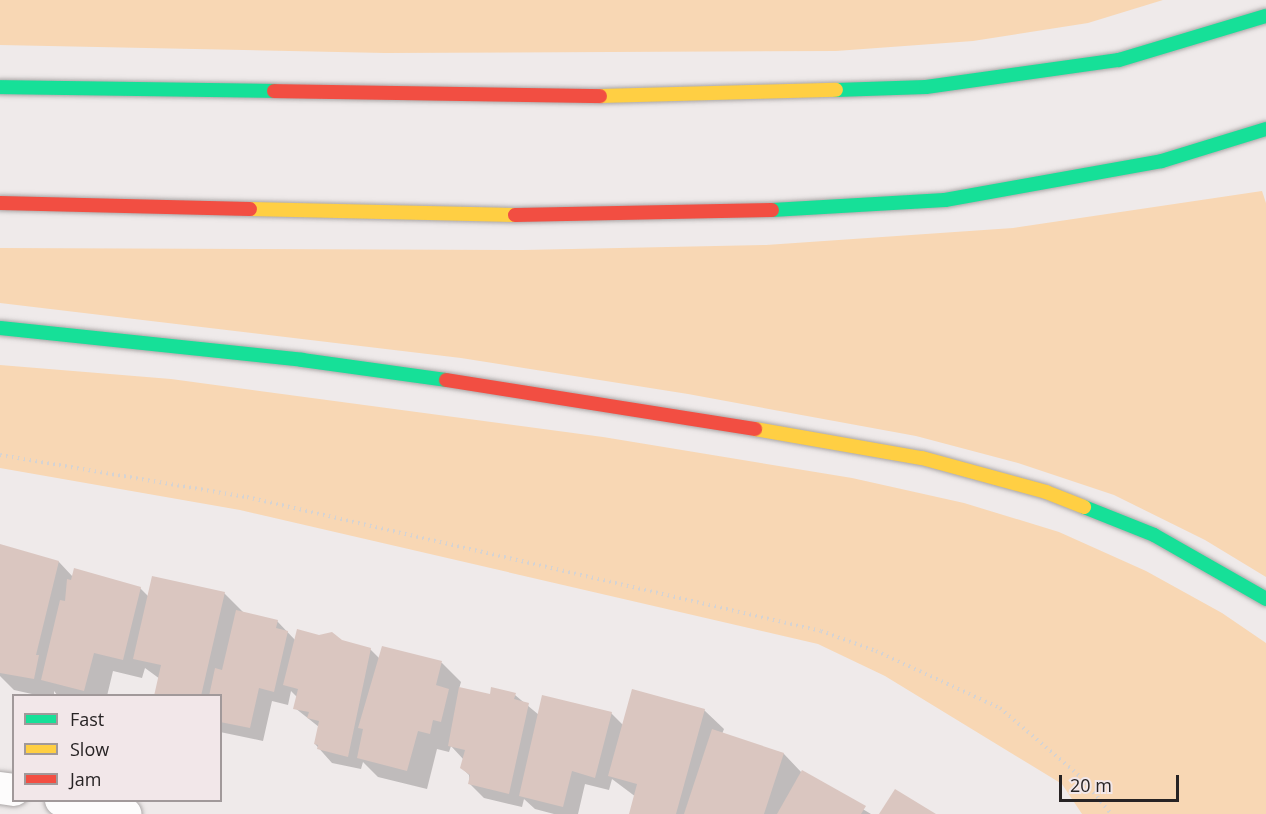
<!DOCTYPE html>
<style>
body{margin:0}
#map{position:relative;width:1266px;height:814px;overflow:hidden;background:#efeaea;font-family:"Open Sans",sans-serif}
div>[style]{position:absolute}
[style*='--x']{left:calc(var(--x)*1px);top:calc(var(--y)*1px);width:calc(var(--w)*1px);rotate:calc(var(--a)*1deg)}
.green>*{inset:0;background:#f8d7b4}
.shadow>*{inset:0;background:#0003}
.building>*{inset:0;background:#dac6c0}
.path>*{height:4px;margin-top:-2px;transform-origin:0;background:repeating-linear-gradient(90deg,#d5d3d3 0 1.5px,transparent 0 6px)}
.roads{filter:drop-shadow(0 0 2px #aba7a7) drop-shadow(0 0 2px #aba7a7)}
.street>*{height:32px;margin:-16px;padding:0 16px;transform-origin:16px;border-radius:16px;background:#fdfcfc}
.fast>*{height:14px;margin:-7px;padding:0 7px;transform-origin:7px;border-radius:7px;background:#16e098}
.slow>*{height:14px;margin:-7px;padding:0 7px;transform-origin:7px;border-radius:7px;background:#ffcf43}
.jam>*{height:14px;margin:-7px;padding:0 7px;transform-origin:7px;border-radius:7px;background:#f24e42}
span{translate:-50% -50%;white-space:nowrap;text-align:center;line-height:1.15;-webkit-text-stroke:6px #f2e7e9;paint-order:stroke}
.legend{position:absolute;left:12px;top:694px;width:210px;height:108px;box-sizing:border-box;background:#f2e7e9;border:2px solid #a1999a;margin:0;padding:8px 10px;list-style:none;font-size:18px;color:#272324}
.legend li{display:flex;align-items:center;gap:12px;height:30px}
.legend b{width:30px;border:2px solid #a1999a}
.scale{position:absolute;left:1059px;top:775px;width:120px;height:27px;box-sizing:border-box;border:3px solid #272324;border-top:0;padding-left:8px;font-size:18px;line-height:21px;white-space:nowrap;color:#272324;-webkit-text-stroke:4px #f2e7e9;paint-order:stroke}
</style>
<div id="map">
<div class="green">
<div style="clip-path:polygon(0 0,1163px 0,1088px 23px,973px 41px,836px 51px,385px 53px,0 45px)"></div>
<div style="clip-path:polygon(1262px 191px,1266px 203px,1266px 577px,1205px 540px,1114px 495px,1018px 463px,916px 436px,688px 394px,461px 358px,0 303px,0 248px,523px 250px,766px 245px,1013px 228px)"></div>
<div style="clip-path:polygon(0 365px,171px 379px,603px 437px,852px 478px,964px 503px,1059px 532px,1146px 571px,1222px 613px,1266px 643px,1266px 814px,1082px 814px,1062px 784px,885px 676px,818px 644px,240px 510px,0 468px)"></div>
</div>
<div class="shadow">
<div style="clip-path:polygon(0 546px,59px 562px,73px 577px,140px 588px,149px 597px,224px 593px,244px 613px,277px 621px,296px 641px,341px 642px,370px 649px,380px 659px,383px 648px,442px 663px,461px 682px,459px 689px,491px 696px,515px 695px,539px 715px,611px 713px,623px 725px,704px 710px,724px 729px,722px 734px,784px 754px,802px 773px,871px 814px,631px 814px,636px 797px,612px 779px,609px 790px,585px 784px,578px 814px,554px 814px,535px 809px,524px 799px,522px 807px,484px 798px,470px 784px,469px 775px,462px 768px,464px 760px,451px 746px,449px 752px,437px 749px,427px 789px,378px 777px,363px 762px,361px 769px,332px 763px,315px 744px,319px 727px,295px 708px,297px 697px,291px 691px,288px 705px,272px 701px,263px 741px,220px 732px,220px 696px,156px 696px,160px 679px,145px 668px,142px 678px,113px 671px,107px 696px,58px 696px,54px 691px,54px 696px,41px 696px,14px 690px,0 676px)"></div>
</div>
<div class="building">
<div style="clip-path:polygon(0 544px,59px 561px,36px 655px,39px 655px,34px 679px,0 673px)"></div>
<div style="clip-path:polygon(74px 568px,141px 587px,123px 660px,94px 653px,84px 691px,41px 680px,60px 600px,65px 601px,67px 579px,71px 580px)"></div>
<div style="clip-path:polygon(152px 576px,225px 592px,201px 696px,154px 696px,161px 665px,133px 659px)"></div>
<div style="clip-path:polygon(236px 610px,278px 620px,276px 628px,288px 631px,274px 692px,259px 688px,250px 728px,220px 722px,220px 696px,209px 696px,215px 668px,222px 670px)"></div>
<div style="clip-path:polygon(297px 629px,319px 635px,332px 632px,342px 640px,371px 648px,348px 757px,317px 749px,318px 745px,314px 744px,319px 721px,307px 718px,309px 712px,293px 709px,298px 689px,283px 685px)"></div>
<div style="clip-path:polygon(382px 646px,442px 661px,436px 685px,449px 689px,441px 722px,433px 720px,430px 734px,418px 731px,407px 771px,357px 758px,363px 729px,358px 728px)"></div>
<div style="clip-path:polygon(459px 687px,490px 694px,491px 687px,516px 693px,514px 699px,529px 703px,509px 794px,468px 784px,470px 775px,460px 768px,465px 750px,448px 746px)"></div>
<div style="clip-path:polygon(632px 689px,705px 709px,676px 814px,629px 814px,637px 784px,608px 776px)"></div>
<div style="clip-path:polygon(542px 695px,612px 712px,595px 778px,572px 771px,563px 807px,519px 796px)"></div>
<div style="clip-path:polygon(712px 729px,784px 753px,764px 814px,684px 814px)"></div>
<div style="clip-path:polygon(802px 770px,866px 806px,861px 814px,777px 814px)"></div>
<div style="clip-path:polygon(895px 789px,936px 814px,879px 814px)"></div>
</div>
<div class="path">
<div style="--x:0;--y:455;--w:251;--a:9.7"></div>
<div style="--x:247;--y:497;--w:589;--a:13.14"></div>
<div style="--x:821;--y:631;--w:59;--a:20"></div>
<div style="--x:876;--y:651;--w:136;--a:24.7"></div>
<div style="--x:1000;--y:708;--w:108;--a:40.5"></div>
<div style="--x:1082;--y:778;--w:46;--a:51.1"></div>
</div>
<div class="roads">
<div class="street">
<div style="--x:0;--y:788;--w:14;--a:8"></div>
<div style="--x:61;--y:800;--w:66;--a:12.3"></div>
</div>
<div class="fast">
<div style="--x:0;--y:87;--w:274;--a:0.8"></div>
<div style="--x:836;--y:90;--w:90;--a:-1.9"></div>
<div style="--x:926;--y:87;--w:195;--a:-8"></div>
<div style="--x:1119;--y:60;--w:153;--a:-16.7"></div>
<div style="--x:772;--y:210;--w:173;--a:-3.3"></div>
<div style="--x:945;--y:200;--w:220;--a:-10.2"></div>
<div style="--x:1162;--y:161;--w:109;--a:-17.1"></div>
<div style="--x:0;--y:328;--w:304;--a:6"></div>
<div style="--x:302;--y:360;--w:145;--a:7.9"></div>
<div style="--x:1084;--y:507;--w:75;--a:21.8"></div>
<div style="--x:1154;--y:535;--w:129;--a:29.7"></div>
</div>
<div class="slow">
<div style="--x:600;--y:96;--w:236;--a:-1.5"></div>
<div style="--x:250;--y:209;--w:265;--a:1.3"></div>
<div style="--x:755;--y:429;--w:169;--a:9.9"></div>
<div style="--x:922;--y:458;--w:129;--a:15.3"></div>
<div style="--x:1046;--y:492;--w:41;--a:21.5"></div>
</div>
<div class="jam">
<div style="--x:274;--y:91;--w:326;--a:0.9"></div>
<div style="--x:0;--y:203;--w:250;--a:1.4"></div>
<div style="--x:515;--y:215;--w:257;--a:-1.1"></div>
<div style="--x:446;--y:380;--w:313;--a:9"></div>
</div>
</div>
<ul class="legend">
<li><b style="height:8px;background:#16e098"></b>Fast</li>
<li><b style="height:8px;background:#ffcf43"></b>Slow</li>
<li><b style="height:8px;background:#f24e42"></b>Jam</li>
</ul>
<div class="scale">20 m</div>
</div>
